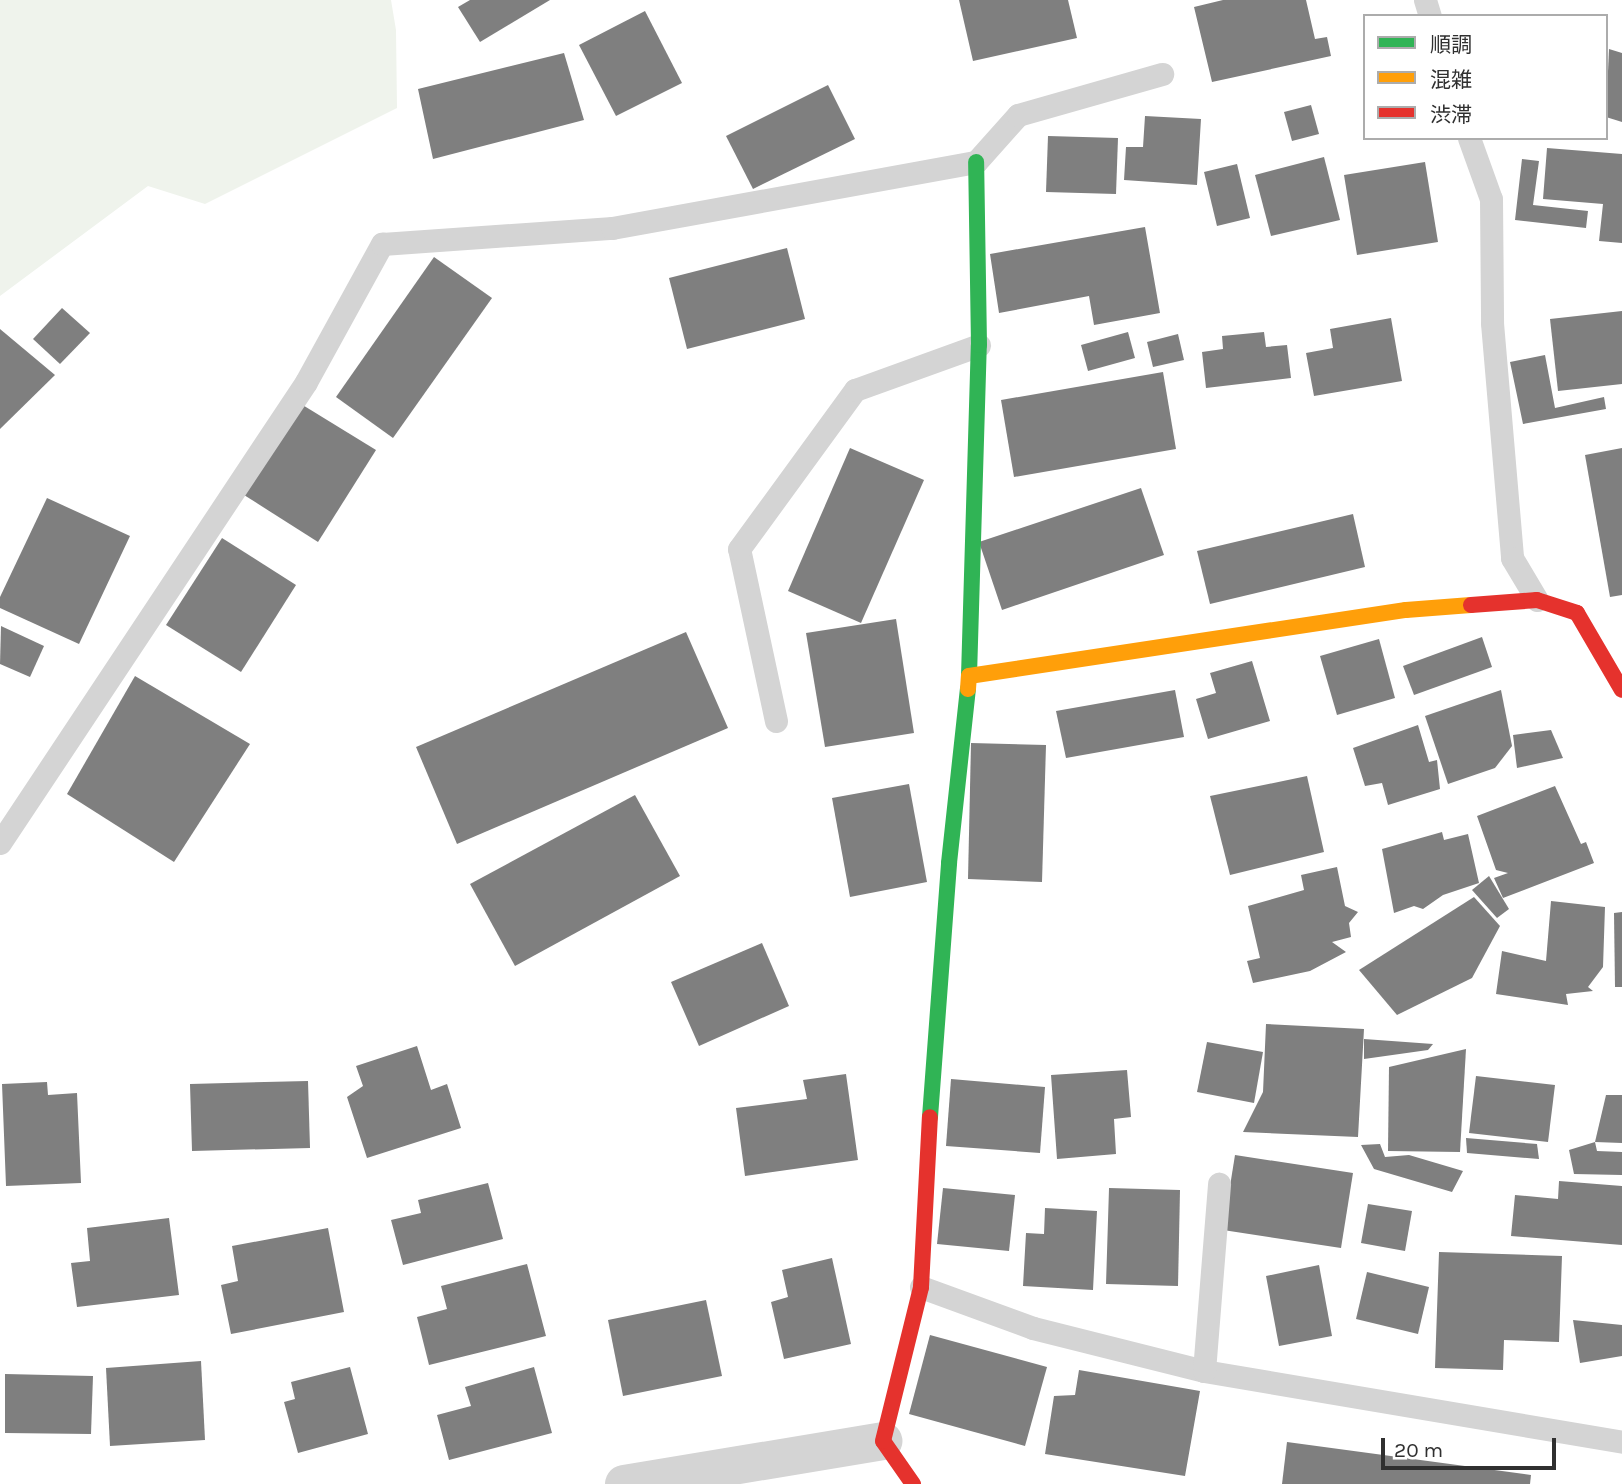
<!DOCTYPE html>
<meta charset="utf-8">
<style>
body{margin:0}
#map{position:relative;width:1622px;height:1484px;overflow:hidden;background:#fff;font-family:Karla,"Noto Sans JP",sans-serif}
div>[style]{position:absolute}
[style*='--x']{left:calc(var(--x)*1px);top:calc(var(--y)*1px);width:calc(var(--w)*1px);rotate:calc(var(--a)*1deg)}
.green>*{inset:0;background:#eff3ec}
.building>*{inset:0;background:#7f7f7f}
.lane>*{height:23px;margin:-11.5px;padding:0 11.5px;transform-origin:11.5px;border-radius:11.5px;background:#d4d4d4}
.street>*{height:38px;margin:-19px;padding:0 19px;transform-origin:19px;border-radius:19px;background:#d4d4d4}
.fast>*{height:16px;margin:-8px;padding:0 8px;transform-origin:8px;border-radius:8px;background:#30b455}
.slow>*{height:16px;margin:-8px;padding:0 8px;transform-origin:8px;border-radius:8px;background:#ff9f0a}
.jam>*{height:16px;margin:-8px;padding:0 8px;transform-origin:8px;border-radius:8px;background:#e5322d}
span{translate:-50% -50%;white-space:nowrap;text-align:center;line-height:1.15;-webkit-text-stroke:7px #fff;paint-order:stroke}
.legend{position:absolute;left:1363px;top:14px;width:245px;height:126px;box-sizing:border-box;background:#fff;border:2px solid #acacac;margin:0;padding:9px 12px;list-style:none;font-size:21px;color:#303030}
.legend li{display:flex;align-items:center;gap:14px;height:35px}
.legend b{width:35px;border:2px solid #acacac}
.scale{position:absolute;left:1381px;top:1438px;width:175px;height:32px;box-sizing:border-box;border:4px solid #303030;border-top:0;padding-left:9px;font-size:21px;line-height:24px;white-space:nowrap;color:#303030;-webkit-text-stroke:5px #fff;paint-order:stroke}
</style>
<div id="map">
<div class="green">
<div style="clip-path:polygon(0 0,391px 0,396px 30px,397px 108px,205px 204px,148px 186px,0 296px)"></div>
</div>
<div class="building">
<div style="clip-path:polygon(470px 0,550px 0,480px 42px,458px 7px)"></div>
<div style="clip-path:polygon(959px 0,1068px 0,1077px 38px,973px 61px)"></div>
<div style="clip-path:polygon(1223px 0,1306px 0,1315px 39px,1327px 37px,1331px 56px,1212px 82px,1194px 7px)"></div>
<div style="clip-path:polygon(645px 11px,682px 83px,616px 116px,579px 45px)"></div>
<div style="clip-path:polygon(1609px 49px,1622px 53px,1622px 122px,1606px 117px)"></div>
<div style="clip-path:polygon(564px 53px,584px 120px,433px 159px,418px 89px)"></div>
<div style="clip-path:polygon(828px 85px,855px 139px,753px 189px,726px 136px)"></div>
<div style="clip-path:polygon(1311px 105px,1319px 134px,1292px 141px,1284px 112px)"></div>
<div style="clip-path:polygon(1145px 116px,1201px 119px,1197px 185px,1124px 180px,1126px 147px,1143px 147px)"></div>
<div style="clip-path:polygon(1048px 136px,1118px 138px,1116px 194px,1046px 192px)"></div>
<div style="clip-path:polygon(1547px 148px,1622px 154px,1622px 243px,1599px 241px,1603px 204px,1543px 199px)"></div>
<div style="clip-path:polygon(1324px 157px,1340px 220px,1271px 236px,1255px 175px)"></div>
<div style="clip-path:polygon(1522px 159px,1539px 161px,1533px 205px,1588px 211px,1586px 228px,1515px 220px)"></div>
<div style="clip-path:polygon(1425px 162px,1438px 242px,1357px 255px,1344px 175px)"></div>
<div style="clip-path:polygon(1237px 164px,1250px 218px,1217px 226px,1204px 172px)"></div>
<div style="clip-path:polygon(1145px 227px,1160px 313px,1094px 325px,1089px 296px,999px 313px,990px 254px)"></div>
<div style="clip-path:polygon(787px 248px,805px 319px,687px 349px,669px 278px)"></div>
<div style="clip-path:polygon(434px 257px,492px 298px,393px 438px,336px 397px)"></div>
<div style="clip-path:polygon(62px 308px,90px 333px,60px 364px,33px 339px)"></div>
<div style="clip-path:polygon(1622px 311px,1622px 384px,1558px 391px,1550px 319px)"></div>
<div style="clip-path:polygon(1391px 318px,1402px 381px,1314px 396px,1306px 353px,1333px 348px,1330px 329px)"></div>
<div style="clip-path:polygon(0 329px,55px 375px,0 429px)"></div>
<div style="clip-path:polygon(1128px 332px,1135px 358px,1088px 371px,1081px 345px)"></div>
<div style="clip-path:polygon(1264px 332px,1266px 347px,1287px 345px,1291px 378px,1206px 388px,1202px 352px,1223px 349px,1222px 336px)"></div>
<div style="clip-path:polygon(1178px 334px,1184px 360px,1153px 367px,1147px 342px)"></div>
<div style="clip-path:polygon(1545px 355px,1555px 408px,1604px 397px,1606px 409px,1523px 424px,1510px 362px)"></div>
<div style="clip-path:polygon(1163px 372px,1176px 449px,1014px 477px,1001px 400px)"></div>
<div style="clip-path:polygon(301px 404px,376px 450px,318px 542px,244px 495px)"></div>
<div style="clip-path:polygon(850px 448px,924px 480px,861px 623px,788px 591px)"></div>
<div style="clip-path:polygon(1622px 448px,1622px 595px,1610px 597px,1585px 455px)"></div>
<div style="clip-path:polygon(1141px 488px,1164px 555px,1002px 610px,979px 542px)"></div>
<div style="clip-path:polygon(47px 498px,130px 536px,79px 644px,0 608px,0 597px)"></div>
<div style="clip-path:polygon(1353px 514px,1365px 567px,1210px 604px,1197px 551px)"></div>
<div style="clip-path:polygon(222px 538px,296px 585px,241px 672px,166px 625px)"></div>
<div style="clip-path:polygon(896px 619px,914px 733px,825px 747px,806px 633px)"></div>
<div style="clip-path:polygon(1px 626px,44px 646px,30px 677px,0 664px)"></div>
<div style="clip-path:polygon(686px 632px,728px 728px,457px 844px,416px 747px)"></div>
<div style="clip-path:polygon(1482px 637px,1492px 667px,1414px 695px,1403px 666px)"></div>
<div style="clip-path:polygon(1379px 639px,1395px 698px,1337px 715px,1320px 656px)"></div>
<div style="clip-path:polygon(1252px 661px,1270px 721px,1208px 739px,1196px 699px,1216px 693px,1210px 673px)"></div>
<div style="clip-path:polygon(135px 676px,250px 744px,174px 862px,67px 794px)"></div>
<div style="clip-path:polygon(1175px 690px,1184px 737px,1066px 758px,1056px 711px)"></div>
<div style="clip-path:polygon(1501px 690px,1512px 746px,1495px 768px,1448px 784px,1425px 716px)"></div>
<div style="clip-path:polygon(1418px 725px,1429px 762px,1437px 760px,1440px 789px,1388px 805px,1382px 783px,1365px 786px,1353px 748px)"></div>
<div style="clip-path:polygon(1551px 730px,1563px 758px,1517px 768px,1513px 735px)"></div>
<div style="clip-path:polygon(971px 743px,1046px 745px,1042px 882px,968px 879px)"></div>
<div style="clip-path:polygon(1307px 776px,1324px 852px,1230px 875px,1210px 796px)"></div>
<div style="clip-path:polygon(909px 784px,927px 882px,850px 897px,832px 798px)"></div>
<div style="clip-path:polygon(1555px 786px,1581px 844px,1586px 842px,1594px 863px,1503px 898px,1494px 878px,1508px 873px,1496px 870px,1477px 816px)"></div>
<div style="clip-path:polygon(635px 795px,680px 876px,515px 966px,470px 884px)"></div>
<div style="clip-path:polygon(1442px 832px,1444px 840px,1468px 834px,1479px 883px,1443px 895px,1423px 909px,1414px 906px,1394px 913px,1382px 849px)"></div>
<div style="clip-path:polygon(1337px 867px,1345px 906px,1358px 912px,1349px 923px,1351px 937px,1332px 942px,1346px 952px,1310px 971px,1253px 983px,1247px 961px,1260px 958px,1248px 906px,1304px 890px,1301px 875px)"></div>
<div style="clip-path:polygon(1489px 876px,1509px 909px,1497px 918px,1472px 890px)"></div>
<div style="clip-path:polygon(1474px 897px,1500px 926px,1472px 978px,1397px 1015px,1359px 970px)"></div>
<div style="clip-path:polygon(1551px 901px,1605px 907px,1603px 967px,1588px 987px,1593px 991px,1566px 994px,1568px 1005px,1496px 994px,1502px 951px,1546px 961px)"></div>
<div style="clip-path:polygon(1622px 912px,1622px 987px,1615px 987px,1614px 913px)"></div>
<div style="clip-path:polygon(762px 943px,789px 1006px,699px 1046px,671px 982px)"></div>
<div style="clip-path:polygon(1266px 1024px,1364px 1029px,1358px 1137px,1243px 1132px,1263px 1092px)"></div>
<div style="clip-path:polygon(1364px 1039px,1433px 1044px,1428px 1050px,1364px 1059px)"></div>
<div style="clip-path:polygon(1207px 1042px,1263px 1052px,1254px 1103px,1197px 1092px)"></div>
<div style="clip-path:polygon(417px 1046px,431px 1090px,447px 1084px,461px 1128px,367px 1158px,347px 1097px,363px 1086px,356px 1066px)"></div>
<div style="clip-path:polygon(1466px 1049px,1460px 1152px,1388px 1151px,1389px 1067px)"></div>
<div style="clip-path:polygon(1127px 1070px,1131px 1117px,1114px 1119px,1116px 1154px,1057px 1159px,1051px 1075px)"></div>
<div style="clip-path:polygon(846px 1074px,858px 1160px,745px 1176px,736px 1108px,807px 1099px,803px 1080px)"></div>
<div style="clip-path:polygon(1476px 1076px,1555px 1085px,1548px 1142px,1469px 1133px)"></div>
<div style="clip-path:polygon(951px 1079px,1045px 1087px,1040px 1153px,946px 1146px)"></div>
<div style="clip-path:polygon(308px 1081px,310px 1148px,192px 1151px,190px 1084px)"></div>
<div style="clip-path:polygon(47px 1082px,48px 1095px,77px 1093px,81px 1183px,6px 1186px,2px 1084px)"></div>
<div style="clip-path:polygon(1606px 1095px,1622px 1095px,1622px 1143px,1595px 1142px)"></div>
<div style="clip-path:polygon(1466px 1138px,1537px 1144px,1539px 1159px,1467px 1153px)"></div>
<div style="clip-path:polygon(1595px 1142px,1597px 1151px,1622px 1152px,1622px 1175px,1574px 1174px,1569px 1150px)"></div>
<div style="clip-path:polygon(1380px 1144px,1385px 1157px,1409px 1155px,1463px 1171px,1452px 1192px,1374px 1169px,1361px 1145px)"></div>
<div style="clip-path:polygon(1235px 1155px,1353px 1173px,1341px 1248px,1223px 1230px)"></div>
<div style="clip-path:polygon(1559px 1181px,1622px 1186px,1622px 1245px,1511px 1236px,1515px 1195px,1558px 1199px)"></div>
<div style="clip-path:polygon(488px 1183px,503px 1239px,403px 1265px,391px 1220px,421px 1213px,418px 1200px)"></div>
<div style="clip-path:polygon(943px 1188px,1015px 1195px,1009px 1251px,937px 1244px)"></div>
<div style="clip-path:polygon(1109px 1188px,1180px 1190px,1178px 1286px,1106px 1284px)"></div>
<div style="clip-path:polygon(1368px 1204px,1412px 1211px,1405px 1251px,1361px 1243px)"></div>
<div style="clip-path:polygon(1045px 1208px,1097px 1211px,1093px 1290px,1023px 1286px,1026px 1233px,1044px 1234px)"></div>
<div style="clip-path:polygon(169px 1218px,179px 1295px,77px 1307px,71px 1263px,90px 1261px,87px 1228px)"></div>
<div style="clip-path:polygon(328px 1228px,344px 1312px,231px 1334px,221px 1285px,238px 1281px,232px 1246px)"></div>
<div style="clip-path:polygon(1439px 1252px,1562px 1256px,1559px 1342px,1504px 1340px,1503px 1370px,1435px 1368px)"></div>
<div style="clip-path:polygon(832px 1258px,851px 1344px,784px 1359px,771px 1302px,788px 1297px,782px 1270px)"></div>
<div style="clip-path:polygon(527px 1264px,546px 1336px,429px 1365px,417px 1317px,447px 1309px,441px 1286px)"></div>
<div style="clip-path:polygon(1319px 1265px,1332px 1336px,1279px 1346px,1266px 1276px)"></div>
<div style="clip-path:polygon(1367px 1272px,1429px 1287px,1418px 1334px,1356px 1319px)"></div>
<div style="clip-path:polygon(706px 1300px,722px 1376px,623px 1396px,608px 1320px)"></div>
<div style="clip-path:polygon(1573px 1320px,1622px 1325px,1622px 1356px,1580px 1363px)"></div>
<div style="clip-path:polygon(930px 1335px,1047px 1367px,1025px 1446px,909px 1414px)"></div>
<div style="clip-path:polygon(201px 1361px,205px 1440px,110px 1446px,106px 1368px)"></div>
<div style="clip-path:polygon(350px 1367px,368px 1434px,298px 1453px,284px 1402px,295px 1399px,291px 1382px)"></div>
<div style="clip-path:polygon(534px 1367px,552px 1433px,449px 1460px,437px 1415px,471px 1406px,465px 1387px)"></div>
<div style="clip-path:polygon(1079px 1370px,1200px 1391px,1185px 1476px,1045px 1454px,1054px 1396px,1075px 1395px)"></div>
<div style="clip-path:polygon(5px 1374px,93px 1376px,91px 1434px,5px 1433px)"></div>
<div style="clip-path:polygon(1287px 1442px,1531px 1475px,1530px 1484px,1282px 1484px)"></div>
</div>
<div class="lane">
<div style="--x:1425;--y:0;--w:17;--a:73"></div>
<div style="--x:1469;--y:138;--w:65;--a:70.2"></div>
<div style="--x:1491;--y:199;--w:124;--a:89.5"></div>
<div style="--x:1492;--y:323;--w:236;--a:85.1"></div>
<div style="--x:1512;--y:558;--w:49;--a:59.2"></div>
<div style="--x:776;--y:721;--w:176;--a:-102.1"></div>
<div style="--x:739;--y:549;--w:197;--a:-53.9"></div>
<div style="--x:855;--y:390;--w:132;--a:-19.9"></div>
<div style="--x:0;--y:843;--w:553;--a:-56.42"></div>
<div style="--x:306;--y:382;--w:158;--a:-61.2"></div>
<div style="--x:382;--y:244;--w:231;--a:-4"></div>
<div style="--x:612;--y:228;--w:370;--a:-10.3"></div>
<div style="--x:976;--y:162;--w:63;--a:-48.2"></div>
<div style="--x:1018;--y:115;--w:150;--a:-15.9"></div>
<div style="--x:921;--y:1287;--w:119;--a:20.1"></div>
<div style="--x:1033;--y:1328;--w:176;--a:14.1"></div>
<div style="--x:1204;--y:1371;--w:424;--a:9.6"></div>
<div style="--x:1204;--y:1371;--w:188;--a:-85.4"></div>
</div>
<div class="street">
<div style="--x:624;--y:1484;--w:263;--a:-9.4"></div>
</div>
<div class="fast">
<div style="--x:969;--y:676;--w:331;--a:-88.3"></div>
<div style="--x:979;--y:345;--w:183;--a:-90.9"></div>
<div style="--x:930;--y:1117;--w:255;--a:-85.7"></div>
<div style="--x:949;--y:863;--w:175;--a:-83.8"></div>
</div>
<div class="slow">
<div style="--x:968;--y:689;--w:13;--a:-86"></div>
<div style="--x:969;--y:676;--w:442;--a:-8.6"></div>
<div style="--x:1406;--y:610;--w:65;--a:-4.4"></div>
</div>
<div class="jam">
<div style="--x:1471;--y:605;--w:66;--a:-4.3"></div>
<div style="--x:1537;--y:600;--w:42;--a:18"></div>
<div style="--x:1577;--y:613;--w:89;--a:59.7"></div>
<div style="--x:913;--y:1484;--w:52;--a:-124.9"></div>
<div style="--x:883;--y:1441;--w:159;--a:-76.1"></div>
<div style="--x:921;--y:1287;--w:170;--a:-87"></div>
</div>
<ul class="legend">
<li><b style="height:9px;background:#30b455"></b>順調</li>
<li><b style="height:9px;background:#ff9f0a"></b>混雑</li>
<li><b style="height:9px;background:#e5322d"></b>渋滞</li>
</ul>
<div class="scale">20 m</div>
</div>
